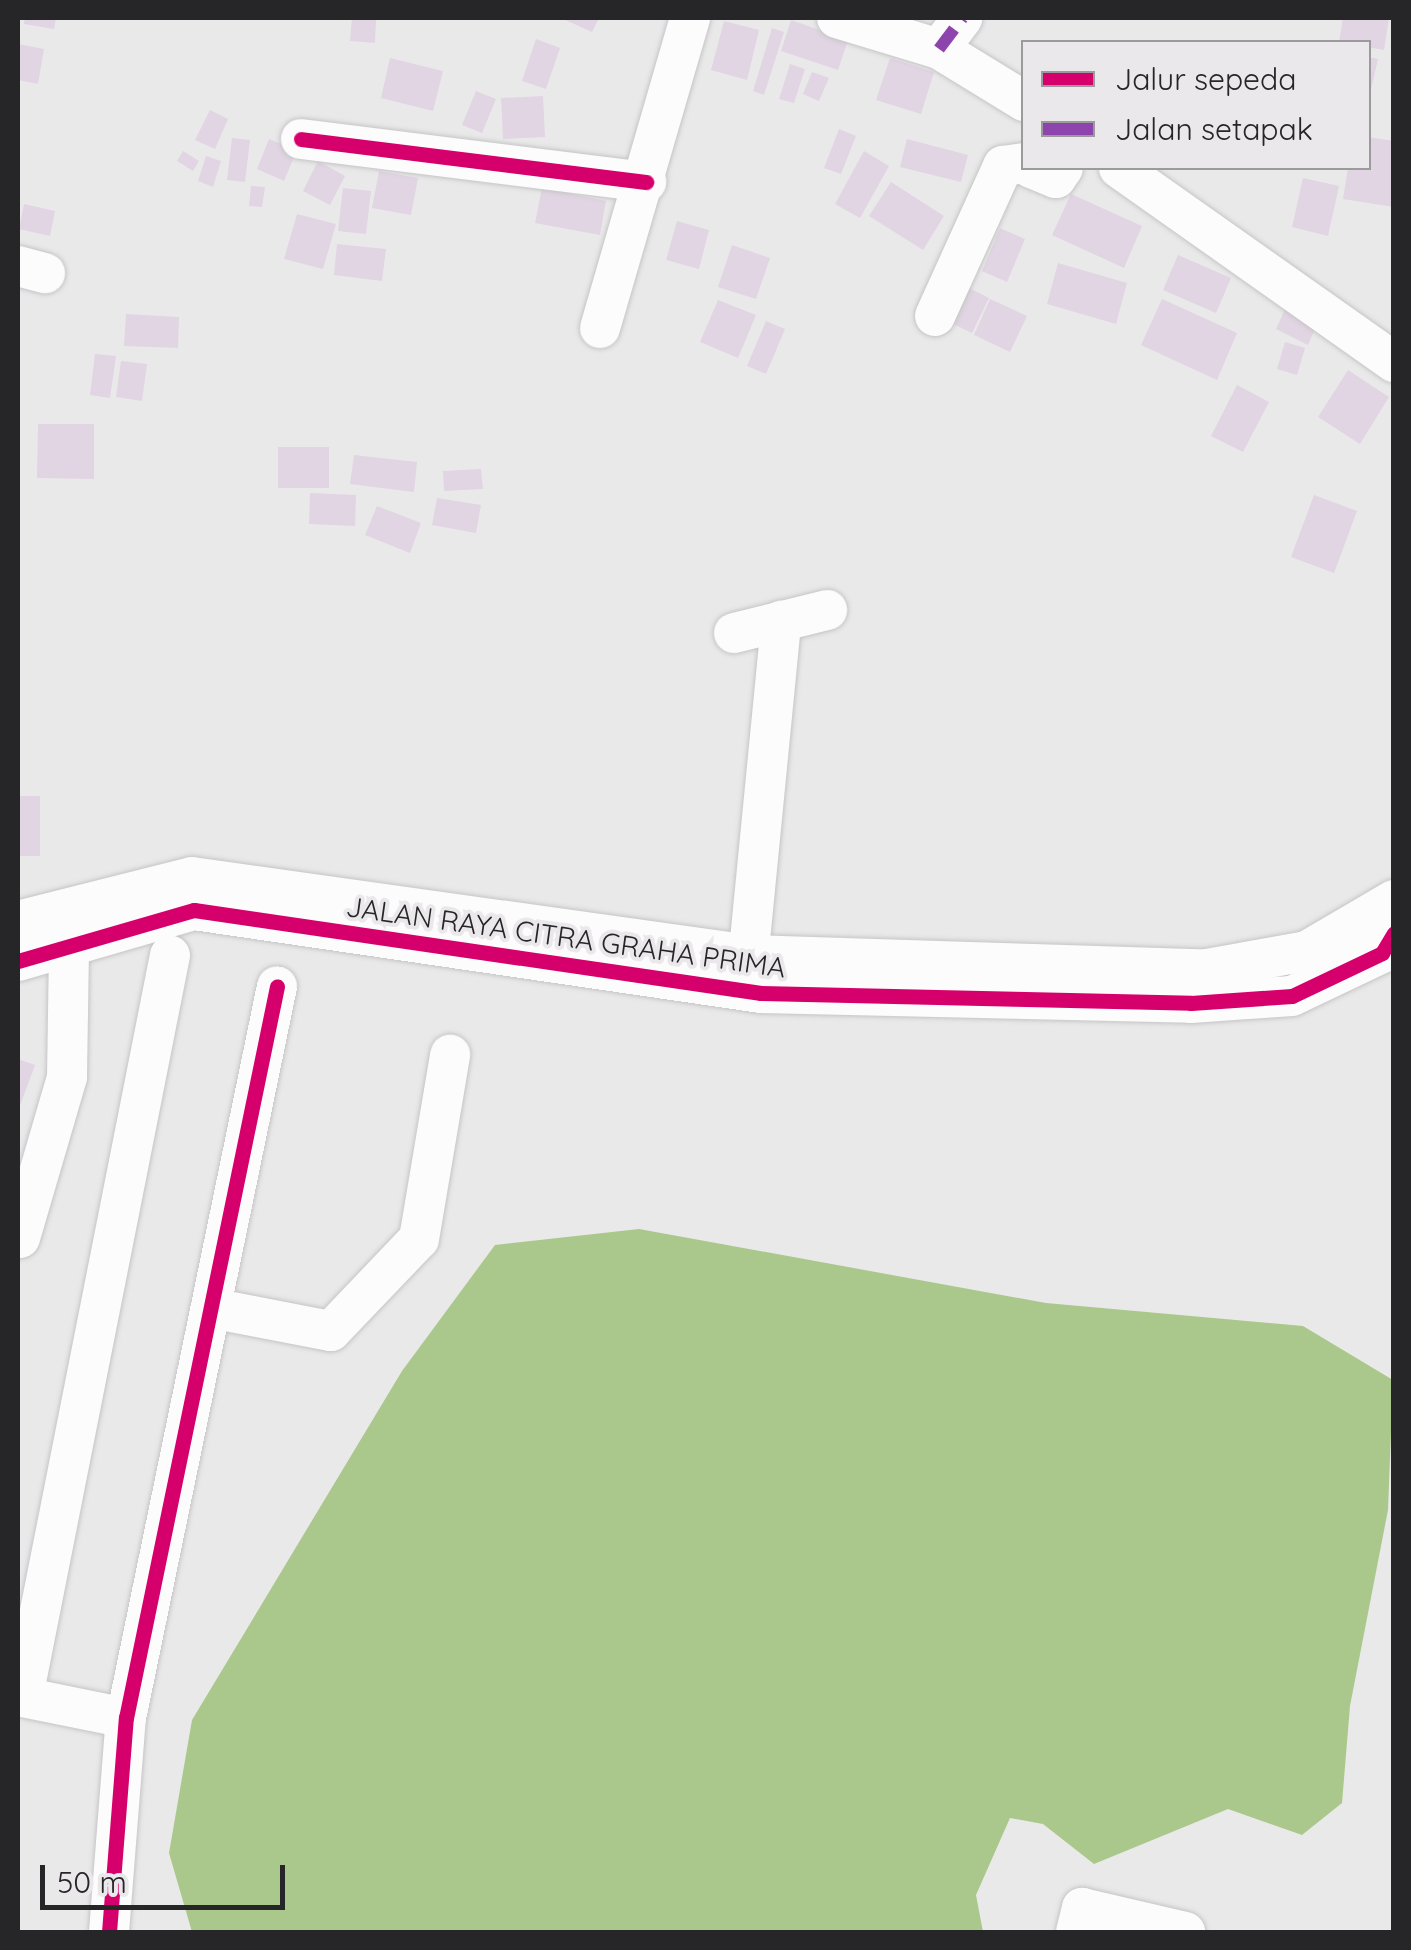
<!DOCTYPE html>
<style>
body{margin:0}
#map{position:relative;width:1411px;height:1950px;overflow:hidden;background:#eae9ea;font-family:Quicksand,sans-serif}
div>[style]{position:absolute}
.water>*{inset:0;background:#aac88b}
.building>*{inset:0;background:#e1d4e3}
.roads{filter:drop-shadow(0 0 2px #c6c5c6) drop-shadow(0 0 2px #c6c5c6)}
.minor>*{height:40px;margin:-20px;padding:0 20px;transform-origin:20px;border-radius:20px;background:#fcfcfc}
.quiet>*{height:12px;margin-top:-6px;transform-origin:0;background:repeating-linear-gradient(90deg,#8e44ad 0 25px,transparent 0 37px)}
.cycleway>*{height:15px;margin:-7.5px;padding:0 7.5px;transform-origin:7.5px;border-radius:7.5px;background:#d6006c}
span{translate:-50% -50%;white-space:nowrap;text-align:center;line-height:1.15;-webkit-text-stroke:8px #ebe8eb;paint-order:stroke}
.street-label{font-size:28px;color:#262527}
.frame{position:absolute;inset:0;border:20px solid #262527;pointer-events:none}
.legend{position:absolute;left:1021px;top:40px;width:350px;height:130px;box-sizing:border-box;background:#ebe8eb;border:2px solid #9c9a9d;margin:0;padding:12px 18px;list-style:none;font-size:30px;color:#262527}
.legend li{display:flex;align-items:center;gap:20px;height:50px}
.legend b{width:50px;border:2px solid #9c9a9d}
.scale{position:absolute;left:40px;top:1865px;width:245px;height:45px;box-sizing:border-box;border:5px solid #262527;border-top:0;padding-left:12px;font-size:30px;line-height:35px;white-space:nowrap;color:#262527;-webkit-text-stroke:8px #ebe8eb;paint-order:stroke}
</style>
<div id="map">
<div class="water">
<i style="clip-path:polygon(639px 1229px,1046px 1303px,1303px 1326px,1393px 1380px,1388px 1510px,1350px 1706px,1342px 1803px,1302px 1835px,1228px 1809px,1094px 1864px,1043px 1824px,1010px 1818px,976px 1895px,983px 1932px,192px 1932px,169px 1853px,192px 1720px,402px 1371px,495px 1245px)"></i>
</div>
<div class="building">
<i style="clip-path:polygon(25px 18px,56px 18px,54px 29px,24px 24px)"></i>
<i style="clip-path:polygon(352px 18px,376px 18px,375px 43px,350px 41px)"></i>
<i style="clip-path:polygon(561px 18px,599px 18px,592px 32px)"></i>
<i style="clip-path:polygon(1343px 18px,1389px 18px,1384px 50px,1339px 42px)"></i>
<i style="clip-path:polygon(791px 20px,848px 40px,838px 70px,781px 51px)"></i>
<i style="clip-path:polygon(724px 21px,759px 30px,747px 80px,711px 70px)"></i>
<i style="clip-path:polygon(772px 28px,784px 32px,764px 95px,753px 91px)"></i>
<i style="clip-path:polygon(536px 39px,560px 48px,546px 89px,522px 81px)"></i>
<i style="clip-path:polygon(18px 44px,44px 49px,38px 84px,18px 80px)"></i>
<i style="clip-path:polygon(1368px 57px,1378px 59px,1370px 94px,1368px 94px)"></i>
<i style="clip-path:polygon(390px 58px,443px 71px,433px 111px,381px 98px)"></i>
<i style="clip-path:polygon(890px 58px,934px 72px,921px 114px,876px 100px)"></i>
<i style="clip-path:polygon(790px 64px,805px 69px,794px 103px,779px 99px)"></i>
<i style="clip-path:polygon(812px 72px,829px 78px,819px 101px,803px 94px)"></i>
<i style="clip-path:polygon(476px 91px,496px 99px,482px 133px,462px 125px)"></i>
<i style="clip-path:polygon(543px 96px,545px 137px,503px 139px,501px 98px)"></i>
<i style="clip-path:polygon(210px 110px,228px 119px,215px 149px,195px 140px)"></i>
<i style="clip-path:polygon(839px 129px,856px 136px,841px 174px,824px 168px)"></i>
<i style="clip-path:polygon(1368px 137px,1394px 141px,1394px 207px,1343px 199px,1348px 168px,1368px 168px)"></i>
<i style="clip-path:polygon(232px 138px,250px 140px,245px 182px,227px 180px)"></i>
<i style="clip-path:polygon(269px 139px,297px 150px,284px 181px,257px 169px)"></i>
<i style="clip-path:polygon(907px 139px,968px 155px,961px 182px,900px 167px)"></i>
<i style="clip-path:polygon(183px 151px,199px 161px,193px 171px,177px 161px)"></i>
<i style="clip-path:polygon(864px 151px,889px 166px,860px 218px,835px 204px)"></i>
<i style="clip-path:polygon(206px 156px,221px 161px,213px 187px,198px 181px)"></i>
<i style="clip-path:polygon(318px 161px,345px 176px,330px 205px,303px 191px)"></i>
<i style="clip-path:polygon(379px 171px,418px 178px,411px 215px,372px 208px)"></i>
<i style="clip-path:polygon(1303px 178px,1339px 186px,1328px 236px,1292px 227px)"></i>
<i style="clip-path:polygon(891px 182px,944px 216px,923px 250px,869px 216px)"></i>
<i style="clip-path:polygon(251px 186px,265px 187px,262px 207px,249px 206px)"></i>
<i style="clip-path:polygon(343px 188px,371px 191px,366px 234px,338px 231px)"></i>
<i style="clip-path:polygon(542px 188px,606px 201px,600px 235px,535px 223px)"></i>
<i style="clip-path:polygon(1071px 194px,1142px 226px,1124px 268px,1052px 235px)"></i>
<i style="clip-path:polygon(24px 204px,55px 211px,50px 236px,19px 229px)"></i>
<i style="clip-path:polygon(297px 214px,336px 224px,323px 269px,284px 259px)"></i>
<i style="clip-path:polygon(677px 221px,709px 230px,699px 269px,666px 260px)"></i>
<i style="clip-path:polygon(1000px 228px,1025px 239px,1007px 282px,982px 271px)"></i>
<i style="clip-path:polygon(337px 244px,386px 249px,382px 281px,334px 275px)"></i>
<i style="clip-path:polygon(732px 245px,770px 258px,756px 299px,718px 287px)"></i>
<i style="clip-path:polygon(1178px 255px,1231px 278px,1216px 313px,1163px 290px)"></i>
<i style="clip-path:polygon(1058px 263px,1127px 283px,1116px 324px,1047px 304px)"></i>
<i style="clip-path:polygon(969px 288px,989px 298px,972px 333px,953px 324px)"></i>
<i style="clip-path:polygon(990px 299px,1027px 316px,1010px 352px,974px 335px)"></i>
<i style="clip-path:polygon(1162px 299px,1237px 333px,1217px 380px,1141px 345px)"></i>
<i style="clip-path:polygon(718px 300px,756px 315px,738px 358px,700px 342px)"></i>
<i style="clip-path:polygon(1286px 307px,1318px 322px,1308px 345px,1276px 329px)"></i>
<i style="clip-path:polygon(126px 314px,179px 317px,178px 348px,124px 346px)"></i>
<i style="clip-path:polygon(766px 321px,785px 329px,766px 374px,747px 366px)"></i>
<i style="clip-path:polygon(1285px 342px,1305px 348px,1297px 375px,1277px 369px)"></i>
<i style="clip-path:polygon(95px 354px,116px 356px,110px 398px,90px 395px)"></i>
<i style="clip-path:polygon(121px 361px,147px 364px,142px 401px,116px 397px)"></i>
<i style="clip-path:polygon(1348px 370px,1389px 397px,1360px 444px,1318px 417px)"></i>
<i style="clip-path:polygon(1237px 385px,1269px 402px,1243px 452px,1211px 436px)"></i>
<i style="clip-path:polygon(38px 424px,94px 424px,94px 479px,37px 478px)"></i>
<i style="clip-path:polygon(278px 447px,329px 447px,329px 488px,278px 488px)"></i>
<i style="clip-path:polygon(354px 455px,417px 462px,414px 492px,350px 484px)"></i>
<i style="clip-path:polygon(481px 469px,483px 489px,444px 491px,443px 471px)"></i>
<i style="clip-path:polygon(310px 493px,356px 495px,355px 526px,309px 524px)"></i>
<i style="clip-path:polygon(1314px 495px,1357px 511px,1334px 573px,1291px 557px)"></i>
<i style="clip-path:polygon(437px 498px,481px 505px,476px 533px,432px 525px)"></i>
<i style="clip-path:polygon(377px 506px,421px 523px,410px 553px,365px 535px)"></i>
<i style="clip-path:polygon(18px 796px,40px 796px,40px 856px,18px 856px)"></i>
<i style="clip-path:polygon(18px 1059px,35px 1065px,18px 1111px)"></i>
</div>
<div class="roads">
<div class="minor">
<i style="left:837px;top:18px;width:107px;rotate:16.9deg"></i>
<i style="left:939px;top:49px;width:100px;rotate:31.5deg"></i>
<i style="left:939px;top:49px;width:39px;rotate:-53deg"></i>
<i style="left:301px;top:139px;width:348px;rotate:7.1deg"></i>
<i style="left:1031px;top:168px;width:27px;rotate:22deg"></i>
<i style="left:1056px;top:178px;width:12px;rotate:-55deg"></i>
<i style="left:1119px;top:168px;width:337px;rotate:35.2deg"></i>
<i style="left:18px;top:266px;width:28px;rotate:15deg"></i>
<i style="left:935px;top:316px;width:165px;rotate:-65.6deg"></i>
<i style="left:1003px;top:166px;width:21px;rotate:-8deg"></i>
<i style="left:600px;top:328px;width:323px;rotate:-73.8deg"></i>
<i style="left:734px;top:633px;width:96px;rotate:-13.9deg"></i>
<i style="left:18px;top:921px;width:179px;rotate:-14.2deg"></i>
<i style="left:192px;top:877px;width:562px;rotate:7.97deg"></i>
<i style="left:749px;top:955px;width:458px;rotate:1.8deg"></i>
<i style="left:1207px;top:969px;width:102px;rotate:-10.2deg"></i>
<i style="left:1307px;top:951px;width:101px;rotate:-30.4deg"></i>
<i style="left:18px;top:961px;width:183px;rotate:-16.2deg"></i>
<i style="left:194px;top:910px;width:573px;rotate:8.33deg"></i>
<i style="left:761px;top:993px;width:430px;rotate:1.3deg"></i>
<i style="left:1191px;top:1003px;width:101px;rotate:-4deg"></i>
<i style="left:1292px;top:996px;width:100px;rotate:-25.5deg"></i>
<i style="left:1382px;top:953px;width:23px;rotate:-59deg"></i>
<i style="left:746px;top:981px;width:362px;rotate:-84.4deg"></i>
<i style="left:20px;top:1238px;width:168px;rotate:-73.7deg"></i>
<i style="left:67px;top:1077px;width:132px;rotate:-89.1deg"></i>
<i style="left:211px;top:1308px;width:122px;rotate:10.9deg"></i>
<i style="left:331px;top:1331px;width:127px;rotate:-46.3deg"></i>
<i style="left:419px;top:1239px;width:187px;rotate:-80.4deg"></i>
<i style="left:126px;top:1718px;width:105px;rotate:-168.5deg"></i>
<i style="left:23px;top:1697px;width:756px;rotate:-78.79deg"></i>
<i style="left:109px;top:1932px;width:215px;rotate:-85.5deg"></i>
<i style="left:126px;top:1718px;width:747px;rotate:-78.34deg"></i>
<i style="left:1076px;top:1932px;width:25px;rotate:-76deg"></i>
<i style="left:1082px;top:1908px;width:106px;rotate:13.1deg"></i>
</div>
</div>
<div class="quiet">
<i style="left:939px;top:49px;width:39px;rotate:-53deg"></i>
</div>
<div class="cycleway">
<i style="left:301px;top:139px;width:348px;rotate:7.1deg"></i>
<i style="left:18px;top:961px;width:183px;rotate:-16.2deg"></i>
<i style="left:194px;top:910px;width:573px;rotate:8.33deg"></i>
<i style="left:761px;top:993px;width:430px;rotate:1.3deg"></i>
<i style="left:1191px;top:1003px;width:101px;rotate:-4deg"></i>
<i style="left:1292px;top:996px;width:100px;rotate:-25.5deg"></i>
<i style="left:1382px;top:953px;width:23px;rotate:-59deg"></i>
<i style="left:109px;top:1932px;width:215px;rotate:-85.5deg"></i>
<i style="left:126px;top:1718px;width:747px;rotate:-78.34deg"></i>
</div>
<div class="street-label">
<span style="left:566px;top:937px;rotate:8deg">JALAN RAYA CITRA GRAHA PRIMA</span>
</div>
<div class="frame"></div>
<ul class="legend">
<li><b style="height:12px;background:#d6006c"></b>Jalur sepeda</li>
<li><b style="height:12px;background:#8e44ad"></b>Jalan setapak</li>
</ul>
<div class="scale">50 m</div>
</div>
